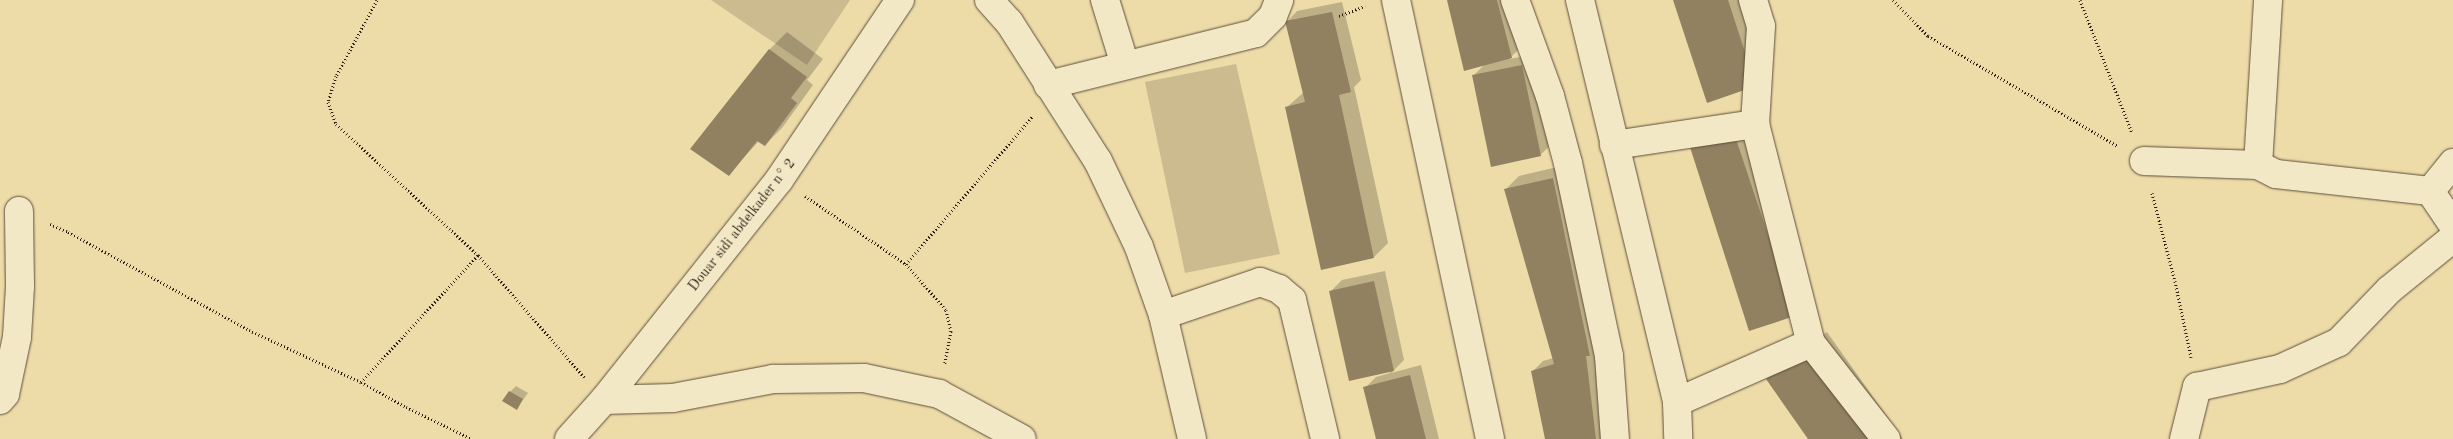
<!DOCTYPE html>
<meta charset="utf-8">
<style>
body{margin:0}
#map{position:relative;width:2453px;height:439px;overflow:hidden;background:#eddba8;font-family:"Old Standard TT",serif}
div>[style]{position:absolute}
.green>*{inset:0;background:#ccbb8f}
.shadow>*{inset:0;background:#0003}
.building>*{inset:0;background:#918161}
.path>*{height:3px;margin-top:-1.5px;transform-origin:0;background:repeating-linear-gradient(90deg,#2d1f15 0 1px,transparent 0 3.5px)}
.roads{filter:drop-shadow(0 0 1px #5d4e3a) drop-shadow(0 0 1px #5d4e3a)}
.minor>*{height:28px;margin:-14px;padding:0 14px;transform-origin:14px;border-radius:14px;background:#f3e8c6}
span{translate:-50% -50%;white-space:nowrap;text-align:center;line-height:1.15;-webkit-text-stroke:4.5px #f3e8c6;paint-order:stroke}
.street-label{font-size:14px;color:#2d1f15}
</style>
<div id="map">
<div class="green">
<i style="clip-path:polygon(711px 0,850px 0,807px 65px)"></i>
<i style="clip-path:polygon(1236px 64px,1280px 254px,1185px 273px,1145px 82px)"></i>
</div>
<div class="shadow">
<i style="clip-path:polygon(1448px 0,1510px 0,1522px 46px,1509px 59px,1532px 55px,1551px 145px,1540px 155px,1474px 75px,1485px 64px)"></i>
<i style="clip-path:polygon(1675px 0,1746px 0,1756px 85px)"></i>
<i style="clip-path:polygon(1342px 2px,1361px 80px,1354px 87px,1388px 243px,1374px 257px,1287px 107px,1304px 92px,1287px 22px,1297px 11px)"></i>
<i style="clip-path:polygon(787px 32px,823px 59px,807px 80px,813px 85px,782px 128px,765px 145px,759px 141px,728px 175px,692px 149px,770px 49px)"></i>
<i style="clip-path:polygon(1747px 120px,1794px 315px,1704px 131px)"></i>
<i style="clip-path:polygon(1566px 165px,1608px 439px,1546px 439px,1532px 372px,1543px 361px,1553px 358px,1505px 190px,1519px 176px)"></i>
<i style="clip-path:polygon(1385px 271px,1404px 360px,1391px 373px,1421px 365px,1439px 439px,1378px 439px,1365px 388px,1376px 377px,1390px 373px,1389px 371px,1331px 291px,1342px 280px)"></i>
<i style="clip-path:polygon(1827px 332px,1903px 439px,1810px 439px,1783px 363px)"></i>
<i style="clip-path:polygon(516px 386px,528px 393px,517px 408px,510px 392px)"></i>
</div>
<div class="building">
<i style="clip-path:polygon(1447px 0,1497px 0,1512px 58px,1464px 71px)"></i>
<i style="clip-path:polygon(1673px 0,1728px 0,1756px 86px,1707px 103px)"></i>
<i style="clip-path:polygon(1332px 12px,1351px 92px,1339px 95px,1374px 258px,1321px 270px,1285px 107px,1305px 102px,1285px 21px)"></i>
<i style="clip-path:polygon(769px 49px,807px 77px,791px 98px,797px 103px,765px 146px,757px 141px,729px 176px,690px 149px)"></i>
<i style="clip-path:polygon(1522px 65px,1541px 156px,1491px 167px,1472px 75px)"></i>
<i style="clip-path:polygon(1734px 133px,1795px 316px,1749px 331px,1689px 144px)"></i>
<i style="clip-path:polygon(1553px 178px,1590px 356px,1586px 356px,1596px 439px,1545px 439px,1531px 371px,1554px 364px,1504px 189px)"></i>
<i style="clip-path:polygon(1374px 281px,1394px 371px,1349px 381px,1329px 291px)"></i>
<i style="clip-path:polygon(1810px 347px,1876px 439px,1808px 439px,1766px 379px)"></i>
<i style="clip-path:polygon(1410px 375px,1426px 439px,1376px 439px,1363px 387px)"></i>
<i style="clip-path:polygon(509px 391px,523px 399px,517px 410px,502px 401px)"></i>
</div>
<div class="path">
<i style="left:377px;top:0;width:86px;rotate:118.3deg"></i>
<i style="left:336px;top:76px;width:27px;rotate:107deg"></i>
<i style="left:328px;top:102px;width:23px;rotate:70deg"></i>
<i style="left:336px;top:124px;width:193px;rotate:42.7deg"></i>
<i style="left:478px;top:255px;width:162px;rotate:49deg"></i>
<i style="left:1893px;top:0;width:50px;rotate:45.8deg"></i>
<i style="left:1928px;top:36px;width:220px;rotate:30.1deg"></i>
<i style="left:2080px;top:0;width:143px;rotate:68.6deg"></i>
<i style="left:1339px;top:16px;width:28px;rotate:-21deg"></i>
<i style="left:2152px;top:193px;width:91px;rotate:75.4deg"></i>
<i style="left:2175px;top:281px;width:78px;rotate:78.1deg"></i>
<i style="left:805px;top:196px;width:122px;rotate:34deg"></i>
<i style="left:906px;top:264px;width:61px;rotate:49deg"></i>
<i style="left:946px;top:310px;width:22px;rotate:77deg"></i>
<i style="left:951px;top:331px;width:33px;rotate:101deg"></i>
<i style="left:50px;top:224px;width:20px;rotate:24deg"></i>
<i style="left:68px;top:232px;width:206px;rotate:28.4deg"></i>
<i style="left:249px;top:330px;width:123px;rotate:24.9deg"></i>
<i style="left:361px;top:382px;width:51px;rotate:29.1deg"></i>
<i style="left:406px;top:407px;width:73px;rotate:25.9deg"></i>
<i style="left:906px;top:264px;width:195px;rotate:-49.4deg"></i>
<i style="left:361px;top:382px;width:173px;rotate:-47.3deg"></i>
</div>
<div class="roads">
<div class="minor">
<i style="left:989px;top:0;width:30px;rotate:48deg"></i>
<i style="left:1009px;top:22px;width:165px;rotate:57.4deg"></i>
<i style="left:1098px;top:161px;width:95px;rotate:64.5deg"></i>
<i style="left:1139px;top:247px;width:72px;rotate:70.6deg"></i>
<i style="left:1163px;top:315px;width:127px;rotate:76.8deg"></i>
<i style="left:1105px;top:0;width:68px;rotate:72.9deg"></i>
<i style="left:1396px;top:0;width:449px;rotate:77.9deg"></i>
<i style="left:1515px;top:0;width:102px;rotate:70deg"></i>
<i style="left:1550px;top:96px;width:69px;rotate:75deg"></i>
<i style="left:1568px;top:163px;width:197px;rotate:78deg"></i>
<i style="left:1609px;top:356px;width:83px;rotate:85.9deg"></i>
<i style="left:1580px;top:0;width:414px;rotate:76.4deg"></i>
<i style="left:1677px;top:402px;width:37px;rotate:88deg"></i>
<i style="left:1753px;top:0;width:27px;rotate:73deg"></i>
<i style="left:1761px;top:26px;width:98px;rotate:93.5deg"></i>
<i style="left:1755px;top:124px;width:226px;rotate:75.7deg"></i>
<i style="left:1811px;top:343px;width:122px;rotate:52deg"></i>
<i style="left:1048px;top:85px;width:214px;rotate:-14deg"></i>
<i style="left:1256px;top:33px;width:24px;rotate:-45deg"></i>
<i style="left:1273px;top:16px;width:17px;rotate:-69deg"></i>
<i style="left:1614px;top:145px;width:143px;rotate:-8.5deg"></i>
<i style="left:2144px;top:161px;width:114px;rotate:2deg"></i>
<i style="left:2258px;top:165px;width:20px;rotate:27deg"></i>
<i style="left:2276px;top:174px;width:155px;rotate:6.3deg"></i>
<i style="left:2453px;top:163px;width:36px;rotate:129deg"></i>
<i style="left:2430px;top:191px;width:41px;rotate:55.9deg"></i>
<i style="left:2258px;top:165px;width:165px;rotate:-86.5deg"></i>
<i style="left:1163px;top:315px;width:102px;rotate:-18.8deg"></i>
<i style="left:1260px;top:282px;width:20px;rotate:20deg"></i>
<i style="left:1279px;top:289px;width:17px;rotate:40deg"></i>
<i style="left:1292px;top:300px;width:143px;rotate:76.6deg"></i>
<i style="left:0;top:400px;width:8px;rotate:-50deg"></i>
<i style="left:5px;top:394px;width:58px;rotate:-78.1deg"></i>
<i style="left:17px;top:337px;width:51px;rotate:-86.6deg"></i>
<i style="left:20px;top:286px;width:75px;rotate:-90.8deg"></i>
<i style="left:604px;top:400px;width:69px;rotate:-1.7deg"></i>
<i style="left:673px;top:398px;width:102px;rotate:-10.8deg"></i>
<i style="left:773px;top:379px;width:91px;rotate:-0.6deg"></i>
<i style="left:864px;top:378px;width:77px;rotate:12deg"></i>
<i style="left:939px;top:394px;width:94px;rotate:28.5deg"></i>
<i style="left:1677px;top:402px;width:146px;rotate:-23.8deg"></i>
<i style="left:569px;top:439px;width:52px;rotate:-48.1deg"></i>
<i style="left:604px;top:400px;width:281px;rotate:-51.5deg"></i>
<i style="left:779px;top:180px;width:217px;rotate:-56.1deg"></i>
<i style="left:2184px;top:439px;width:54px;rotate:-76deg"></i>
<i style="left:2197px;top:387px;width:85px;rotate:-12.2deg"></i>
<i style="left:2280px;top:369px;width:65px;rotate:-24.6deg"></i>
<i style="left:2339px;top:342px;width:72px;rotate:-46.1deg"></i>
<i style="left:2389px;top:290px;width:82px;rotate:-39.1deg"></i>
</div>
</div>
<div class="street-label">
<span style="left:742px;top:225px;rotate:-52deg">Douar sidi abdelkader n° 2</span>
</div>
</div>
